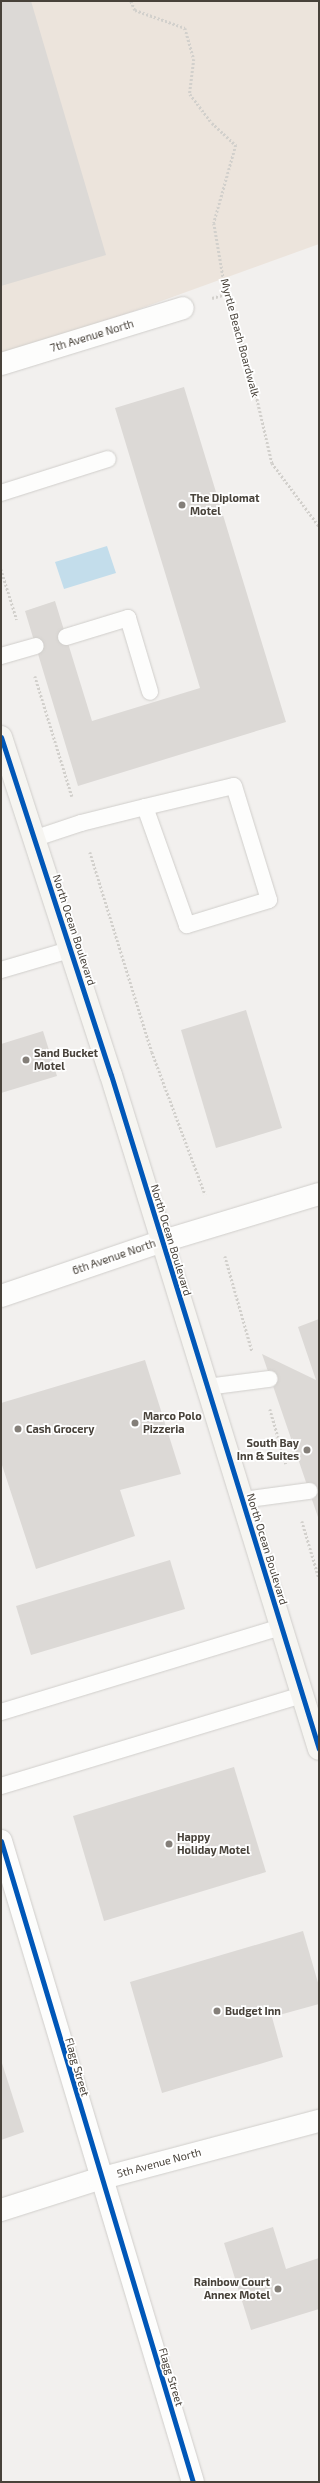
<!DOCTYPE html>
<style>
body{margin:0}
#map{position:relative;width:320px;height:2483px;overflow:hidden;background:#f2f0ee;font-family:"Exo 2",sans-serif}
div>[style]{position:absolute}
.commercial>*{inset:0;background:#ece4dc}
.water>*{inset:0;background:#c3ddeb}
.building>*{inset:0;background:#dcd9d6}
.path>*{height:2.5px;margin-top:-1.25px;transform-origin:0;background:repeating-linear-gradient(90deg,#d2d0cc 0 2px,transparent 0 4px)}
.roads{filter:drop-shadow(0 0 1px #d0cecb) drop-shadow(0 0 1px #d0cecb)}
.service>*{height:16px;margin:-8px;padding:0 8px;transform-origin:8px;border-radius:8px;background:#fdfdfc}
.minor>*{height:22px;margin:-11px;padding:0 11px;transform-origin:11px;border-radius:11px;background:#fdfdfc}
.secondary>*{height:22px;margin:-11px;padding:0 11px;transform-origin:11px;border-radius:11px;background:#f6f5f1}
.cycleway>*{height:5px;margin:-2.5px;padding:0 2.5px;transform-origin:2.5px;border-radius:2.5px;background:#0057b8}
.dots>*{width:11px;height:11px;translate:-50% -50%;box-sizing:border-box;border:2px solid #fff;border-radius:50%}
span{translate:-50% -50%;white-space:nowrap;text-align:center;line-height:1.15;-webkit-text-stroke:3.5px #fff;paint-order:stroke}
.street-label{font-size:11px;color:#48423a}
.poi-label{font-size:11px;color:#48423a;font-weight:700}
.left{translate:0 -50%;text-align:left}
.right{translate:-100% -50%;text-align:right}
.frame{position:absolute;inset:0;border:2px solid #48423a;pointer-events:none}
</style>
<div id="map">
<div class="commercial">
<i style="clip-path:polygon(1px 1px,319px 1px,319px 244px,1px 359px)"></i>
</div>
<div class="water">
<i style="clip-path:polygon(107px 546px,116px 573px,64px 589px,55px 562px)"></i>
</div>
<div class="building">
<i style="clip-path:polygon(1px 1px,31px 1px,106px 255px,1px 286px)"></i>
<i style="clip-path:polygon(184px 387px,286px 722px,78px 786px,25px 611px,55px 601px,92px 721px,200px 688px,115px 408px)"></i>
<i style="clip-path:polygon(246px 1010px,282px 1128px,216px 1148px,181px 1030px)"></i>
<i style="clip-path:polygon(43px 1031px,57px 1076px,1px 1093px,1px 1044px)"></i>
<i style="clip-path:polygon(319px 1319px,319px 1520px,262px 1354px,316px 1380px,298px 1327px)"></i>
<i style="clip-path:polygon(145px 1360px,181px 1474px,120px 1490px,135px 1536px,36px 1569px,1px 1462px,1px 1403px)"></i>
<i style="clip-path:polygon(170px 1560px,185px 1609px,31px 1655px,16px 1606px)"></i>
<i style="clip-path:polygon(234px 1767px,266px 1872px,104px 1921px,73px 1816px)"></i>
<i style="clip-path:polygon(303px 1931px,319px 1986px,319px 2004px,272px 2017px,283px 2057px,162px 2093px,130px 1982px)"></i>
<i style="clip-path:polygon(1px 2060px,24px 2132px,1px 2140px)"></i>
<i style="clip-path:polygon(273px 2227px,286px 2269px,319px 2258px,319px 2309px,251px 2330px,224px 2243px)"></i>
</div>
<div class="path">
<i style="left:131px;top:1px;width:10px;rotate:66deg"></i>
<i style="left:135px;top:10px;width:53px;rotate:19.8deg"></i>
<i style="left:185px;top:28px;width:32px;rotate:74deg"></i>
<i style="left:194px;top:59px;width:35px;rotate:97deg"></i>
<i style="left:190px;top:94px;width:36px;rotate:53deg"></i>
<i style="left:212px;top:123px;width:33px;rotate:43deg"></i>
<i style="left:236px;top:145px;width:81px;rotate:105.8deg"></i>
<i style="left:214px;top:223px;width:72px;rotate:80.4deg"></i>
<i style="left:226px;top:294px;width:74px;rotate:71.8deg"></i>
<i style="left:249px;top:364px;width:102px;rotate:76.9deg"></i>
<i style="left:272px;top:463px;width:79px;rotate:53.3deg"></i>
<i style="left:212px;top:298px;width:15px;rotate:-16deg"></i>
<i style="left:1px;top:569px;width:53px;rotate:72.6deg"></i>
<i style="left:35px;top:676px;width:126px;rotate:72.9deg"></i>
<i style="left:90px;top:852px;width:209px;rotate:72.8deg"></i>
<i style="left:152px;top:1052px;width:152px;rotate:69.5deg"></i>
<i style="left:225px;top:1256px;width:99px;rotate:74.1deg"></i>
<i style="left:270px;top:1409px;width:57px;rotate:73.8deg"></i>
<i style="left:302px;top:1521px;width:59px;rotate:73.4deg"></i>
</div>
<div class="roads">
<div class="service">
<i style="left:1px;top:493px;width:112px;rotate:-17.6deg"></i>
<i style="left:66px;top:637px;width:65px;rotate:-17deg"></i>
<i style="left:128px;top:618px;width:77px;rotate:73.4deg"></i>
<i style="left:1px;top:656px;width:36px;rotate:-16deg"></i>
<i style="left:33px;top:839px;width:51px;rotate:-18.4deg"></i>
<i style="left:81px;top:823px;width:66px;rotate:-14deg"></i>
<i style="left:145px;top:807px;width:91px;rotate:-13.3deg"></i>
<i style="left:234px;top:786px;width:119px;rotate:72.9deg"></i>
<i style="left:269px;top:900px;width:86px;rotate:163deg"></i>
<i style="left:187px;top:925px;width:125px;rotate:-109.6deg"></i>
<i style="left:1px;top:970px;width:71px;rotate:-16.4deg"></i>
<i style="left:207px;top:1387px;width:63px;rotate:-7.4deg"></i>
<i style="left:242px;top:1500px;width:68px;rotate:-7.7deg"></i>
<i style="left:1px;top:1712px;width:293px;rotate:-16.9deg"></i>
<i style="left:1px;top:1786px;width:315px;rotate:-16.8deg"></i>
</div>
<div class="minor">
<i style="left:1px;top:364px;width:190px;rotate:-17.1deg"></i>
<i style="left:1px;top:1296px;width:168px;rotate:-18.8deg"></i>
<i style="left:160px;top:1242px;width:166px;rotate:-16.8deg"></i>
<i style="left:1px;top:1841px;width:669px;rotate:73.33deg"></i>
<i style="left:1px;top:2210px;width:103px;rotate:-17.6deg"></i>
<i style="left:99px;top:2179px;width:228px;rotate:-14.8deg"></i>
</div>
<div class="secondary">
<i style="left:1px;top:737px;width:355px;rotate:72deg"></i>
<i style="left:111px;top:1075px;width:705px;rotate:72.85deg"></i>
</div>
</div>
<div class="cycleway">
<i style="left:1px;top:737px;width:355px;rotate:72deg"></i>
<i style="left:111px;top:1075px;width:705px;rotate:72.85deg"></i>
<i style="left:1px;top:1841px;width:669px;rotate:73.33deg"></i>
</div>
<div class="dots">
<i style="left:182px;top:505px;background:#847f79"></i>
<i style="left:26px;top:1060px;background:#847f79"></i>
<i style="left:135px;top:1423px;background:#847f79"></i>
<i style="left:18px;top:1429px;background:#847f79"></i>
<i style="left:307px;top:1450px;background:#847f79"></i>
<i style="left:169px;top:1844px;background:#847f79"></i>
<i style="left:217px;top:2011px;background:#847f79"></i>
<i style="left:278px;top:2289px;background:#847f79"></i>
</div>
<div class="street-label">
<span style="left:92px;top:336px;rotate:-17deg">7th Avenue North</span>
<span style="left:240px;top:338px;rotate:75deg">Myrtle Beach Boardwalk</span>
<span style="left:74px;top:930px;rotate:72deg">North Ocean Boulevard</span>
<span style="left:171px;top:1240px;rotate:73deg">North Ocean Boulevard</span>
<span style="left:114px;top:1257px;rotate:-19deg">6th Avenue North</span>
<span style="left:267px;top:1549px;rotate:73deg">North Ocean Boulevard</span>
<span style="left:77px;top:2067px;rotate:74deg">Flagg Street</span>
<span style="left:159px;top:2163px;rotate:-15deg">5th Avenue North</span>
<span style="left:171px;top:2377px;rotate:73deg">Flagg Street</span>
</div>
<div class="poi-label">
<span class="left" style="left:190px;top:505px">The Diplomat<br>Motel</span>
<span class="left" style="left:34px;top:1060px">Sand Bucket<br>Motel</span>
<span class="left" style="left:143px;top:1423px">Marco Polo<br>Pizzeria</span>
<span class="left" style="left:26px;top:1429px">Cash Grocery</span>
<span class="right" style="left:299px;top:1450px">South Bay<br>Inn &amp; Suites</span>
<span class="left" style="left:177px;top:1844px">Happy<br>Holiday Motel</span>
<span class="left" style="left:225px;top:2011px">Budget Inn</span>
<span class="right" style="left:270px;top:2289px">Rainbow Court<br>Annex Motel</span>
</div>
<div class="frame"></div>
</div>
